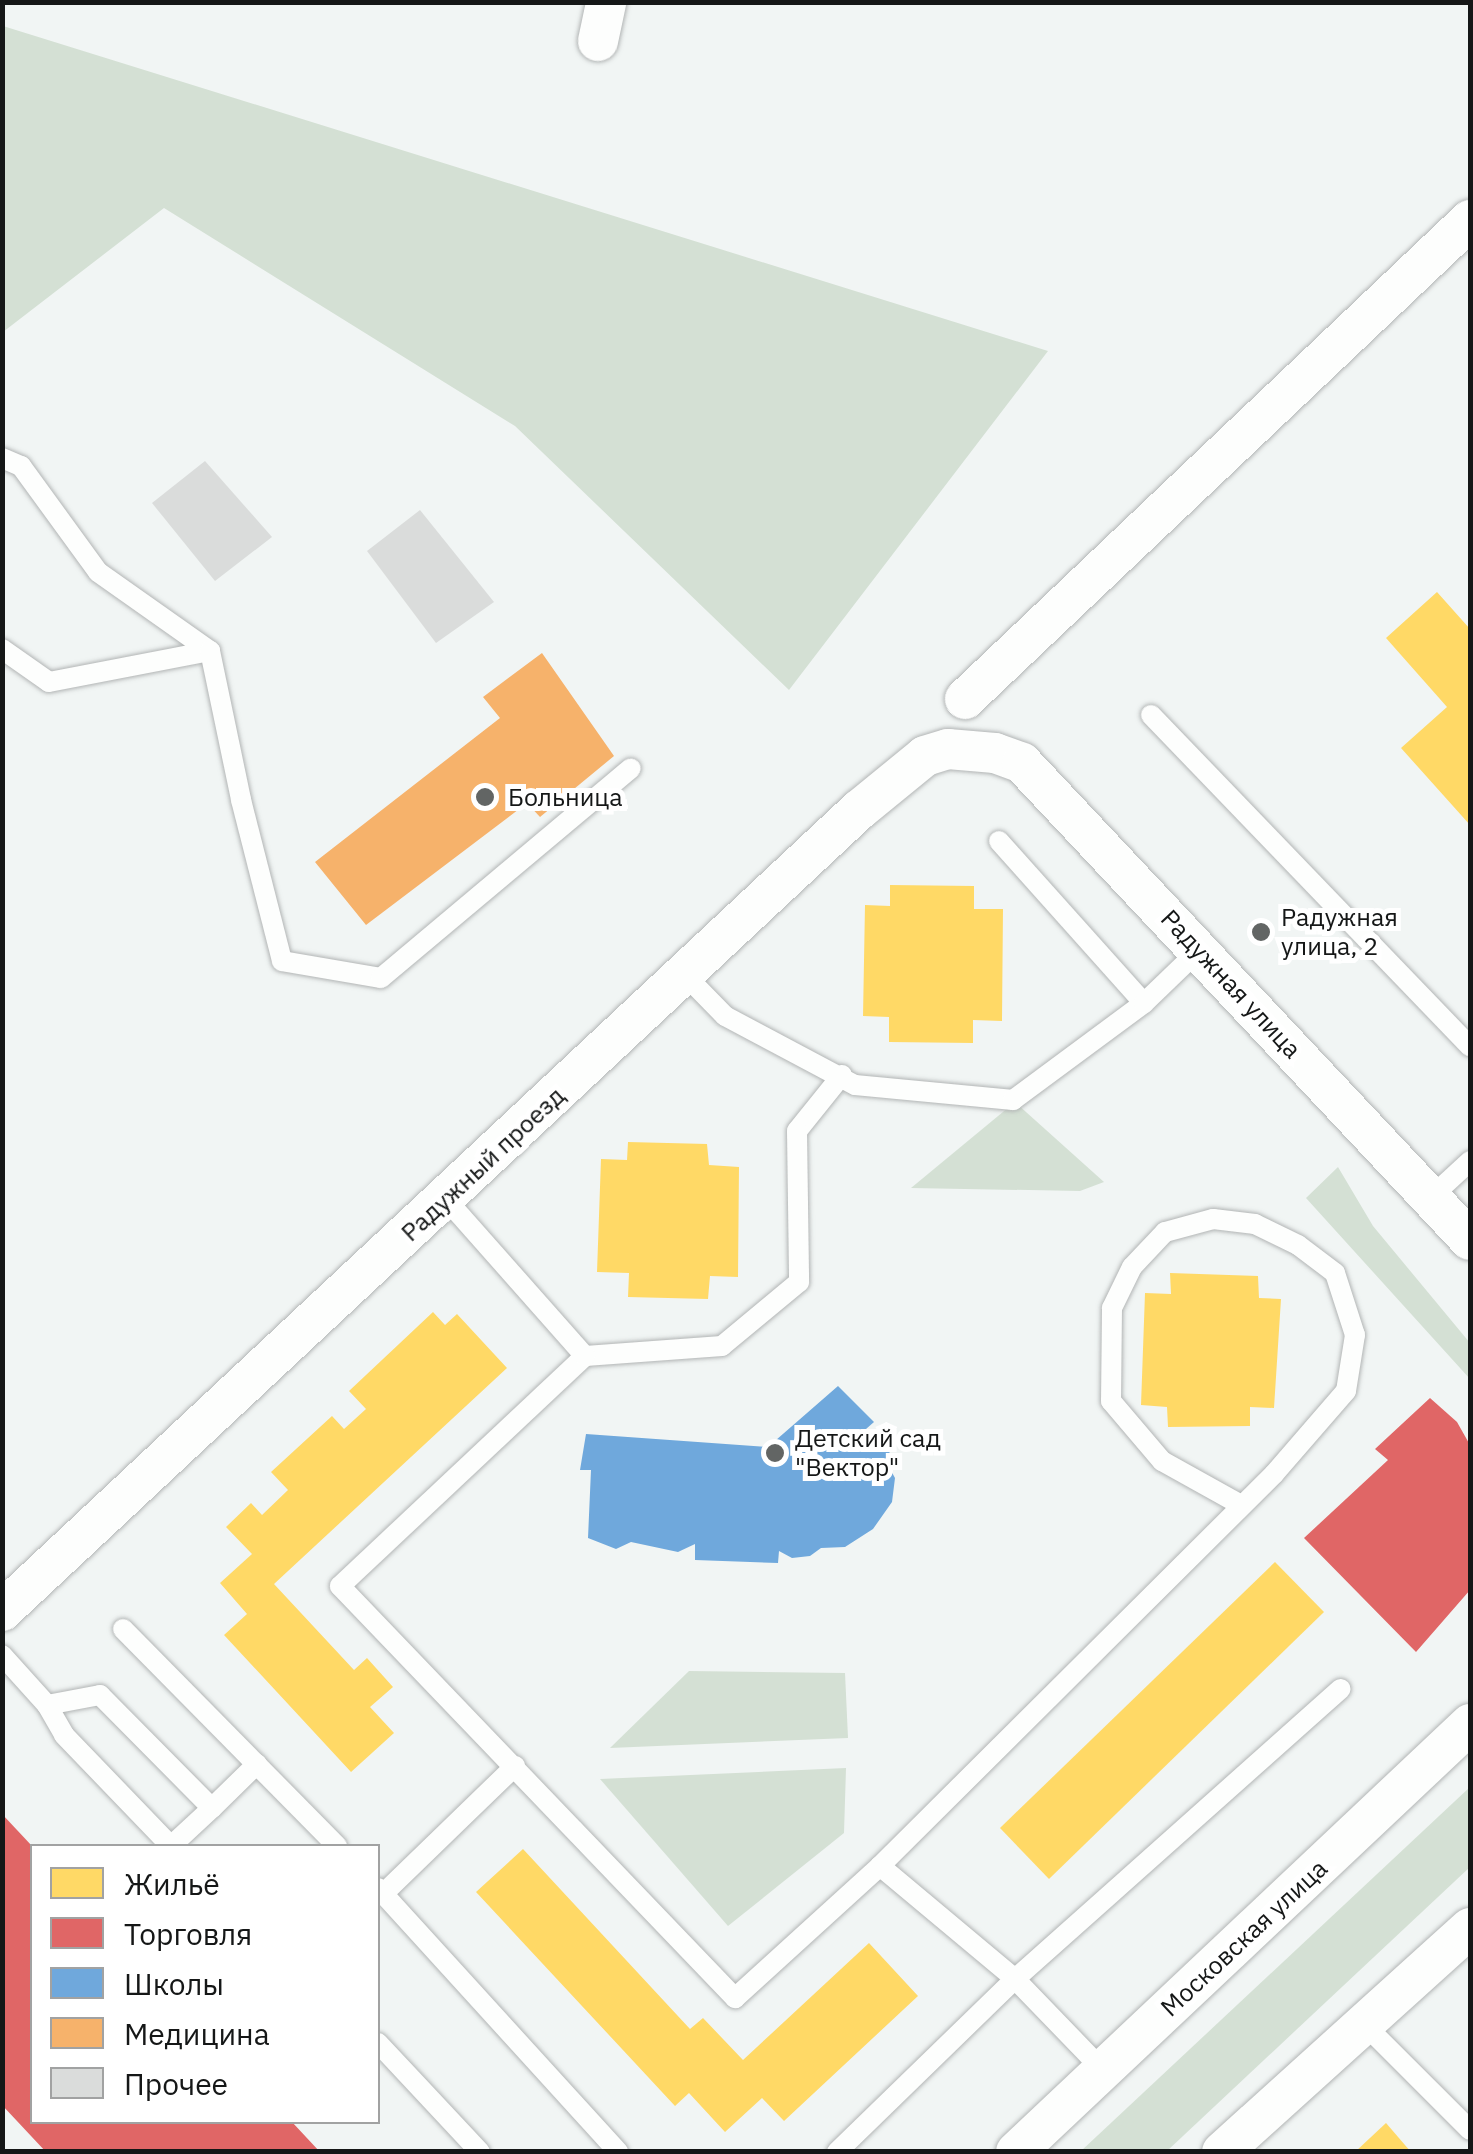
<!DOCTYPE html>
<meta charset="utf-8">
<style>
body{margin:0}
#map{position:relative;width:1473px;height:2154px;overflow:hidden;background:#f1f5f4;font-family:"IBM Plex Sans",sans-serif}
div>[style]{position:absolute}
.green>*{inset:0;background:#d4e0d4}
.homes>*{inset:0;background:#ffd966}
.shops>*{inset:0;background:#e06666}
.schools>*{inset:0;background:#6fa8dc}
.health>*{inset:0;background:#f6b26b}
.building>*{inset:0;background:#dadcdb}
.roads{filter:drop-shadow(0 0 2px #b2b5b5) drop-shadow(0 0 2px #b2b5b5)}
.lane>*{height:20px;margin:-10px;padding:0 10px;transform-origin:10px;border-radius:10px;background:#fdfefd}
.street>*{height:40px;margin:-20px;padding:0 20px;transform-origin:20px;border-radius:20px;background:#fdfefd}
.dots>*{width:28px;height:28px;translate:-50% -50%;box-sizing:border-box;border:5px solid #fff;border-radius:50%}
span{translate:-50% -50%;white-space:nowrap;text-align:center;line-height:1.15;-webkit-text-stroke:10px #fff;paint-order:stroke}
.poi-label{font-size:25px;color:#151717}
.left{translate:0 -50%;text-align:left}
.street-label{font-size:25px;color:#151717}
.frame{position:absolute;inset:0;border:5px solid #151717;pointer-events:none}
.legend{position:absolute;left:30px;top:1844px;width:350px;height:280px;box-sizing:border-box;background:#fff;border:2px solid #a1a2a2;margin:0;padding:12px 18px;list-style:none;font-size:30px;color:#151717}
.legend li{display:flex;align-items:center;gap:20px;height:50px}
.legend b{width:50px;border:2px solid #a1a2a2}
</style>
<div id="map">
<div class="green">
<i style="clip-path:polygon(3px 26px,1048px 351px,789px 690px,515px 426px,164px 208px,3px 332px)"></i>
<i style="clip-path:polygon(1015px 1102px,1104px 1182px,1080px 1191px,911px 1188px)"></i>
<i style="clip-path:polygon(1338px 1167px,1373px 1226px,1470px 1343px,1470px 1379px,1306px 1198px)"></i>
<i style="clip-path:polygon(689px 1671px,845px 1673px,848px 1738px,610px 1748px)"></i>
<i style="clip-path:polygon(846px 1768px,844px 1833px,728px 1926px,600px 1779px)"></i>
<i style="clip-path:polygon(1470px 1787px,1470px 1867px,1167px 2151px,1081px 2151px)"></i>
</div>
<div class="homes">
<i style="clip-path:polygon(1437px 592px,1470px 629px,1470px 825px,1401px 748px,1447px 707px,1386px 638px)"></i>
<i style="clip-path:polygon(890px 885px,974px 886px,974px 909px,1003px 909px,1002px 1021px,973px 1020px,973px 1043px,889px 1042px,889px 1017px,863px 1016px,865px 905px,890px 906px)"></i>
<i style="clip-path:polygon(628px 1142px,707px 1144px,709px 1165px,739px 1167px,738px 1277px,710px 1276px,708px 1299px,628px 1297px,629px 1273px,597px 1272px,601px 1159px,627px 1160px)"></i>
<i style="clip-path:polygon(1170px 1273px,1258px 1276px,1259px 1298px,1281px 1299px,1274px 1408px,1250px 1407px,1250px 1426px,1168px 1427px,1167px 1407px,1141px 1405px,1145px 1293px,1171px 1294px)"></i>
<i style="clip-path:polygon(433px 1312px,445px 1325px,457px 1314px,507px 1368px,274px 1584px,354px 1670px,367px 1658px,393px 1687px,370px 1707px,394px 1733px,351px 1772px,224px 1635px,247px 1614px,220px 1583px,252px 1554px,226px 1527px,251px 1503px,262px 1515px,288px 1490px,271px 1472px,332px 1416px,344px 1429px,366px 1409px,349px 1391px)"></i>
<i style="clip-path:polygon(1275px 1562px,1324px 1612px,1049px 1879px,1000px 1828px)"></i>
<i style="clip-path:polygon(523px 1849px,690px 2029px,703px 2018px,743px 2060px,869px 1943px,918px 1996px,784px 2121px,762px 2098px,725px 2132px,689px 2093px,675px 2106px,476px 1892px)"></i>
<i style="clip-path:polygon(1386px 2123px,1411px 2152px,1355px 2152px)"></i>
</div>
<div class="shops">
<i style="clip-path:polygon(1430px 1398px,1457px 1422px,1470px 1445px,1470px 1590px,1416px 1652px,1304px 1538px,1388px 1460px,1375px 1449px)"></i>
<i style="clip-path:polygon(2px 1814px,32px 1846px,32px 2122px,292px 2122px,320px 2152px,46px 2152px,2px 2105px)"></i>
</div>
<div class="schools">
<i style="clip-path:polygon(838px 1386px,874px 1422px,866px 1429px,890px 1453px,889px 1467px,895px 1478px,892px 1502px,873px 1529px,845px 1547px,821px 1548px,810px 1556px,792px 1558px,779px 1551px,778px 1563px,695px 1560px,695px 1544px,678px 1552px,631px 1542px,616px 1549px,588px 1538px,591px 1470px,580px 1470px,586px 1434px,768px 1447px)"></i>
</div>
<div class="health">
<i style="clip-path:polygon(542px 653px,614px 756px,540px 817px,527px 803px,366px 925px,315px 862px,500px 718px,483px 697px)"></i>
</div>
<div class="building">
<i style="clip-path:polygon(205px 461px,272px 537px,215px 581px,152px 503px)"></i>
<i style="clip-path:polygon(420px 510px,494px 602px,436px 643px,367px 551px)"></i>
</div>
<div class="roads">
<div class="lane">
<i style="left:2px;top:458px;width:21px;rotate:23deg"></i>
<i style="left:21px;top:466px;width:131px;rotate:54deg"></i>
<i style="left:98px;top:572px;width:137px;rotate:35.2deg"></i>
<i style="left:2px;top:649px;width:57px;rotate:35.1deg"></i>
<i style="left:49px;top:682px;width:164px;rotate:-10.9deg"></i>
<i style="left:210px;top:651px;width:152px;rotate:78.2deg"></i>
<i style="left:241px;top:800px;width:166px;rotate:75.7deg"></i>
<i style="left:282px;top:961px;width:100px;rotate:9.7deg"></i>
<i style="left:381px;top:978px;width:326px;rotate:-40deg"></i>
<i style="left:1151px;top:715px;width:460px;rotate:46.1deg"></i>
<i style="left:999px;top:841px;width:217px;rotate:48.2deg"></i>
<i style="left:685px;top:975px;width:57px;rotate:45.7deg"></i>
<i style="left:725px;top:1016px;width:147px;rotate:28deg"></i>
<i style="left:855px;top:1085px;width:159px;rotate:5.4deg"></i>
<i style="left:1013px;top:1100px;width:163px;rotate:-36.5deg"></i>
<i style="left:1144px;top:1003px;width:76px;rotate:-43.9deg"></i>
<i style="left:842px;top:1075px;width:72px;rotate:128.8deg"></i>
<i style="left:797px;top:1131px;width:151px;rotate:89.2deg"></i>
<i style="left:799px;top:1282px;width:100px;rotate:140.3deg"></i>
<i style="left:722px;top:1346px;width:137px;rotate:175.8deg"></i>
<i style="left:585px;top:1356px;width:336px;rotate:136.8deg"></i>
<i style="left:340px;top:1586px;width:571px;rotate:46.21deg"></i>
<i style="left:735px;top:1998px;width:196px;rotate:-42.3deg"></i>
<i style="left:880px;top:1866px;width:176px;rotate:39.9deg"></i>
<i style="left:1015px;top:1979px;width:127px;rotate:46deg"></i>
<i style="left:1431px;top:1197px;width:53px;rotate:-42.7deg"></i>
<i style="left:446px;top:1199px;width:210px;rotate:48.5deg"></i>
<i style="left:123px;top:1629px;width:305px;rotate:45.4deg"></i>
<i style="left:2px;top:1655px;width:67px;rotate:48deg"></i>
<i style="left:47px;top:1705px;width:34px;rotate:60deg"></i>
<i style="left:64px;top:1735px;width:154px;rotate:46.1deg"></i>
<i style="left:47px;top:1705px;width:54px;rotate:-10.7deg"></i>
<i style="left:100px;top:1695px;width:159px;rotate:45.3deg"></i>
<i style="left:212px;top:1808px;width:56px;rotate:137.2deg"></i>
<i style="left:212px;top:1808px;width:63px;rotate:-44.4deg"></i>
<i style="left:880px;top:1866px;width:556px;rotate:-44.85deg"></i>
<i style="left:1274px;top:1474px;width:110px;rotate:-49.1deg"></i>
<i style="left:1346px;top:1391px;width:57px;rotate:-80.9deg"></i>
<i style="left:1355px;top:1335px;width:65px;rotate:-107.9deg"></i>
<i style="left:1335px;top:1273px;width:46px;rotate:-142.9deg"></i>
<i style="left:1298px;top:1245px;width:48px;rotate:-154deg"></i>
<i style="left:1255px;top:1224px;width:42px;rotate:-173.2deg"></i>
<i style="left:1213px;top:1219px;width:50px;rotate:164.8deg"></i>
<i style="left:1165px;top:1232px;width:48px;rotate:133.3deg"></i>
<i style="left:1132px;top:1267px;width:46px;rotate:116deg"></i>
<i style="left:1112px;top:1308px;width:93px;rotate:90.6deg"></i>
<i style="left:1111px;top:1401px;width:79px;rotate:49.6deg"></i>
<i style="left:1162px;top:1461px;width:90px;rotate:29.1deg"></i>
<i style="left:378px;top:1888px;width:357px;rotate:47.7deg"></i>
<i style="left:383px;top:1894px;width:184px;rotate:-44.1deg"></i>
<i style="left:1365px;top:2025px;width:148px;rotate:45deg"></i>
<i style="left:378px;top:2043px;width:149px;rotate:46.9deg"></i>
<i style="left:837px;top:2152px;width:248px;rotate:-44.2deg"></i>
<i style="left:1015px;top:1979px;width:436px;rotate:-41.7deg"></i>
</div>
<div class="street">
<i style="left:598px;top:41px;width:40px;rotate:-78deg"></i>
<i style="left:965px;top:699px;width:696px;rotate:-43.49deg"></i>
<i style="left:2px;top:1611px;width:1173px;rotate:-43.07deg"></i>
<i style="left:859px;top:810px;width:85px;rotate:-39.3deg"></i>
<i style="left:925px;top:756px;width:24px;rotate:-17deg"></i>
<i style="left:948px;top:749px;width:47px;rotate:4.9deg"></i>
<i style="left:995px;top:753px;width:29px;rotate:20deg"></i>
<i style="left:1022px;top:763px;width:654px;rotate:46.8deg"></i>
<i style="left:1016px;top:2152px;width:624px;rotate:-43.31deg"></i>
<i style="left:1222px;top:2152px;width:334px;rotate:-42.1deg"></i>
</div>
</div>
<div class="dots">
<i style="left:485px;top:797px;background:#626564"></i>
<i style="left:1261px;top:932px;background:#626564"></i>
<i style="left:775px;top:1453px;background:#626564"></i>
</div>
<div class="poi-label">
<span class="left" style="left:508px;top:797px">Больница</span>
<span class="left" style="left:1281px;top:932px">Радужная<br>улица, 2</span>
<span class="left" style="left:795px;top:1453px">Детский сад<br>"Вектор"</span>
</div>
<div class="street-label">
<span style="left:1231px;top:984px;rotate:47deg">Радужная улица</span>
<span style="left:483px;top:1164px;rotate:-43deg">Радужный проезд</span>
<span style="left:1244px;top:1938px;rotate:-43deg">Московская улица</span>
</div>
<div class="frame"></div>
<ul class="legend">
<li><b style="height:28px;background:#ffd966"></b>Жильё</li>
<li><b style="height:28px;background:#e06666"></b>Торговля</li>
<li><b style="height:28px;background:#6fa8dc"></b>Школы</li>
<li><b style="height:28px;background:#f6b26b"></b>Медицина</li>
<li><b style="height:28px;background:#dadcdb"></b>Прочее</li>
</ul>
</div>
